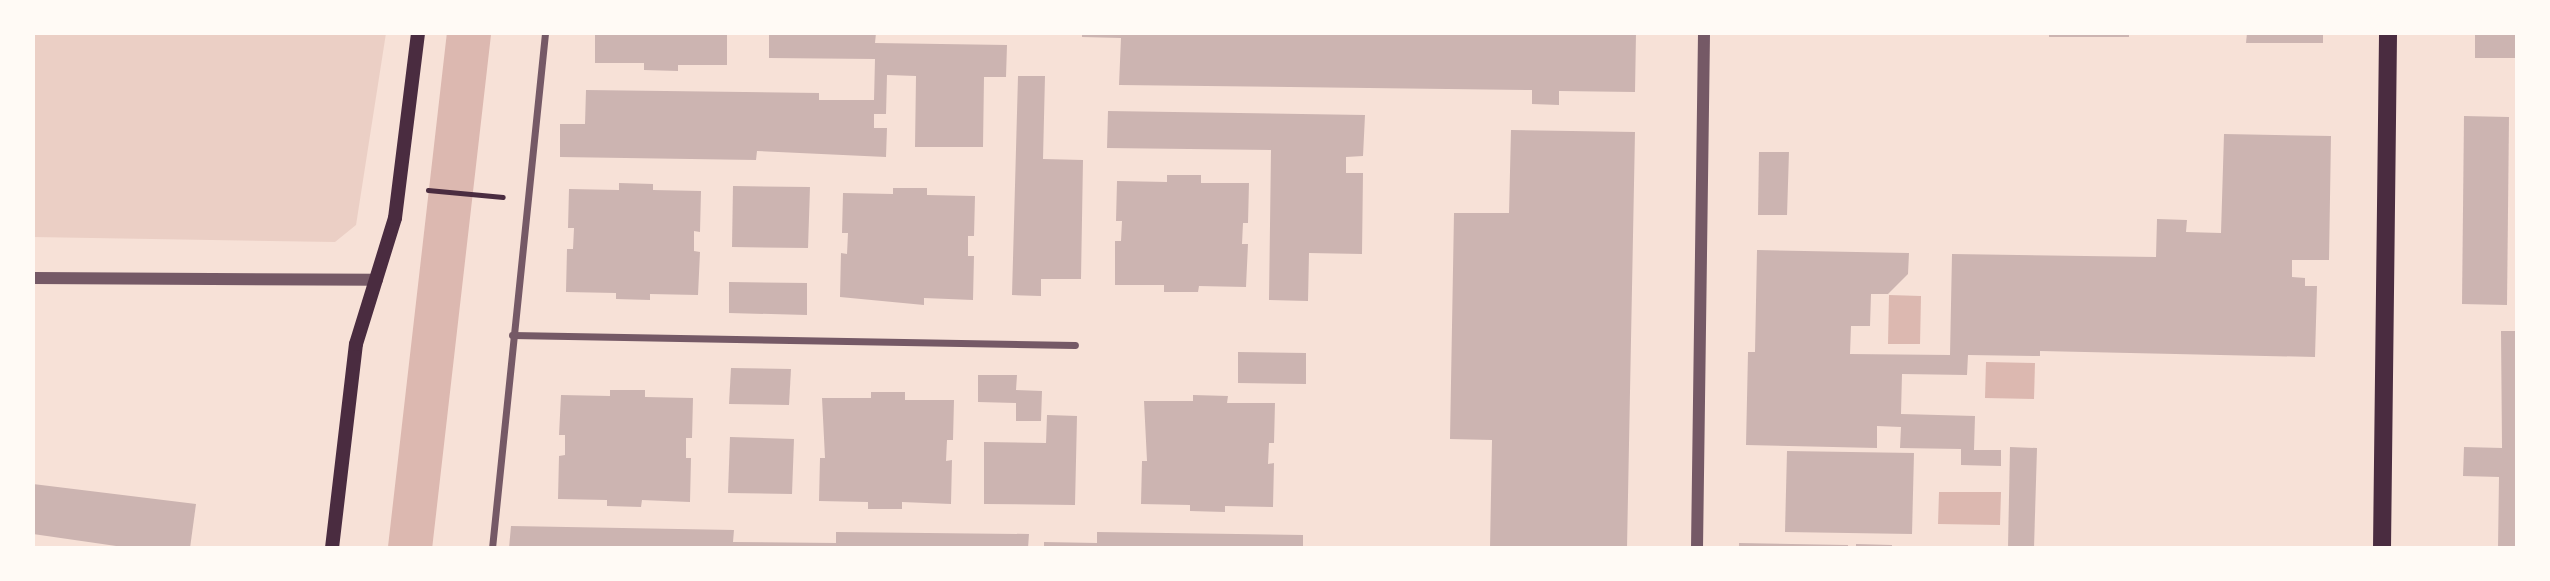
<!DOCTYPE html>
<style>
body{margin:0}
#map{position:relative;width:2550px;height:581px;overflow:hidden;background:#f7e1d7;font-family:"Public Sans",sans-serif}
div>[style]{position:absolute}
.green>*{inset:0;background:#ebcfc5}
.water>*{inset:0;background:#dcb8b0}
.canal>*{height:44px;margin:-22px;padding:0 22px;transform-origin:22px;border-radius:22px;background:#dcb8b0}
.building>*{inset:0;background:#ccb4b1}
.path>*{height:4.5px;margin:-2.25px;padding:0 2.25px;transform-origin:2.25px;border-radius:2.25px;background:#4a2c40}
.minor>*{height:7px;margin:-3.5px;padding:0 3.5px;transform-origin:3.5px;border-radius:3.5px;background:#755966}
.tertiary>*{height:12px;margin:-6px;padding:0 6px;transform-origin:6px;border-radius:6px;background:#755966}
.secondary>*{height:14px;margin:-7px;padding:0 7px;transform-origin:7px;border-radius:7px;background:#4a2c40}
.primary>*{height:18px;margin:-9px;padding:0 9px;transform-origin:9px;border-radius:9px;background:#4a2c40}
span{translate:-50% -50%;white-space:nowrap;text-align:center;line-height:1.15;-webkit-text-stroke:5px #fffaf5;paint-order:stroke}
.frame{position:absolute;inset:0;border:35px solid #fffaf5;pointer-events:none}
</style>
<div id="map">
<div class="green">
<i style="clip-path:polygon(33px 33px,386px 33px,356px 225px,335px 242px,33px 237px)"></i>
</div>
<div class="water">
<i style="clip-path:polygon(451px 33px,482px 33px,463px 185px,435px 181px)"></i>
<i style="clip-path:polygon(1889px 295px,1921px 296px,1920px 344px,1888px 344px)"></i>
<i style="clip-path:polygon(1986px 362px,2035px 363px,2034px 399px,1985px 398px)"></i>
<i style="clip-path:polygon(1939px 492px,2001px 492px,2000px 525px,1938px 524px)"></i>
</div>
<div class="canal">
<i style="left:410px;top:548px;width:518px;rotate:-83.46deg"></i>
</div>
<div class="building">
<i style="clip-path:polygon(595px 33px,727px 33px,727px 65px,678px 65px,678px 71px,644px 70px,644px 63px,595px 63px)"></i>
<i style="clip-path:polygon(769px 33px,876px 33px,875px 43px,1007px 45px,1006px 77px,984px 77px,983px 147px,915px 147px,916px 76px,887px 75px,886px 114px,874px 114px,874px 128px,887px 128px,886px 157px,757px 151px,756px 160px,560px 157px,560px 124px,585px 124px,586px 90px,819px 93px,819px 100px,874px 100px,875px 59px,769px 58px)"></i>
<i style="clip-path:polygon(1082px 33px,1636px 33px,1635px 92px,1559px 91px,1559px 105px,1532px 104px,1532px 90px,1119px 85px,1121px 38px,1082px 37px)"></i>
<i style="clip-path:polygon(2049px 33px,2129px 33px,2129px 37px,2049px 37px)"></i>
<i style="clip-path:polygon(2247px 33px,2323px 33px,2323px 43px,2246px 43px)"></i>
<i style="clip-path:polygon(2475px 33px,2517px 33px,2517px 58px,2475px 58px)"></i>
<i style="clip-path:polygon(1018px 76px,1045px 76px,1043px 159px,1083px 160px,1081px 279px,1041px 279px,1041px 296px,1012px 295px)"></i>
<i style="clip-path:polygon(1108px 111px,1365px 115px,1363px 156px,1346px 157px,1346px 173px,1363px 173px,1362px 254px,1309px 253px,1308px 301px,1269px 300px,1271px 150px,1107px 148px)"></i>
<i style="clip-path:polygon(2464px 116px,2509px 117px,2507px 305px,2462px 304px)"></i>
<i style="clip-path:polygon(1511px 130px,1635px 132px,1627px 548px,1490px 548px,1492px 440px,1450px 439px,1454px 213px,1509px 213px)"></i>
<i style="clip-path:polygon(2224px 134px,2331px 136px,2329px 260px,2292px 260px,2292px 277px,2305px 278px,2305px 286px,2317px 286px,2315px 357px,2040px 351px,2040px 356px,1968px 355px,1967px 375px,1902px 374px,1901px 414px,1975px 416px,1974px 450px,2001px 450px,2001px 466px,1961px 465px,1961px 449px,1900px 448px,1901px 427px,1877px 426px,1877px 448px,1746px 445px,1748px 352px,1755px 352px,1757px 250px,1909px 253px,1908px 274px,1888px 294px,1871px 294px,1870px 326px,1851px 326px,1850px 354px,1950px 355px,1952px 254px,2156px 257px,2157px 219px,2187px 220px,2186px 232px,2221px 233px)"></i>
<i style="clip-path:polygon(1759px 152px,1789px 152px,1787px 215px,1758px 215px)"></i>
<i style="clip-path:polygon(1167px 175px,1201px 175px,1201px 183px,1249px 183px,1248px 223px,1243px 223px,1242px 244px,1248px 244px,1246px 287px,1199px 286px,1198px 292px,1164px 292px,1164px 285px,1115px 285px,1115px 241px,1121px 241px,1122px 221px,1116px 221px,1117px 181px,1167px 182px)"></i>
<i style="clip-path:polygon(619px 183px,653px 184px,653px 190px,701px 191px,700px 232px,694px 231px,694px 251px,700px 252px,698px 295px,650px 294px,650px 300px,616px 299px,616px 293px,566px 292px,567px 249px,573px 249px,574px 228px,568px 228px,569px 189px,619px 190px)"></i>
<i style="clip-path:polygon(733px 186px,810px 187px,808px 248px,732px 247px)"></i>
<i style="clip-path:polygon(893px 188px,927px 188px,927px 195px,975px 196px,974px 236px,968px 236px,968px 256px,974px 256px,973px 300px,924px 298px,924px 305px,840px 297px,841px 253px,847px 254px,848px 233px,842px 233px,843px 193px,893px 194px)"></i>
<i style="clip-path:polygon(729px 282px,807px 283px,807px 315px,729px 313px)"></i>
<i style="clip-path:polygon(2501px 331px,2517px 331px,2517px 548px,2498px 548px,2499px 477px,2463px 476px,2464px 447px,2502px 448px)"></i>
<i style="clip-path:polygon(1238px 352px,1306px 353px,1306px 384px,1238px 383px)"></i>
<i style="clip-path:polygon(731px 368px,791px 369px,789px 405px,729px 404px)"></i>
<i style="clip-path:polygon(978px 375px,1017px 375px,1016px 390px,1042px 391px,1041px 421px,1016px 421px,1016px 403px,978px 402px)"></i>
<i style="clip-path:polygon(610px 390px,645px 390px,645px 397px,693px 398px,692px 438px,686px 438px,686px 458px,691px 458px,690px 502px,642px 500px,641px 507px,607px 506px,607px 500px,558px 499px,559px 456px,565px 455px,565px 435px,559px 435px,561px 395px,610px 396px)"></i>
<i style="clip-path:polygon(871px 392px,905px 392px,905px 400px,954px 400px,953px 440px,947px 440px,946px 461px,952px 460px,951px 504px,902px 502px,902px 509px,868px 509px,868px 502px,819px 501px,820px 458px,825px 458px,822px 398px,871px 398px)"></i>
<i style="clip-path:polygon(1193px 395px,1228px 396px,1227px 403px,1275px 403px,1274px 443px,1269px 443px,1268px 464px,1274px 463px,1273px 507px,1225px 506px,1225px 512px,1190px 511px,1190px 505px,1141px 504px,1142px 461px,1147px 461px,1144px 401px,1193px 401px)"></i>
<i style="clip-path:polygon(1047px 415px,1077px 416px,1075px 505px,984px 504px,984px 442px,1046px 443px)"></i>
<i style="clip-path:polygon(730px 437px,794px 439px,792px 494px,728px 493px)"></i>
<i style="clip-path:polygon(2010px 447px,2037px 448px,2034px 548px,2008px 548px)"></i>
<i style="clip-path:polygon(1787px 451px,1914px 453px,1912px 534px,1785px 532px)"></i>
<i style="clip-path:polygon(33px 484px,196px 504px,190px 548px,130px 548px,33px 534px)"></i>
<i style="clip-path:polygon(511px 526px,734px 530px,733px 542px,836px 543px,836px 532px,1029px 534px,1028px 548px,509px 548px)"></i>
<i style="clip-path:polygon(1097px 532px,1303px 535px,1303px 548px,1044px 548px,1044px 542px,1097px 543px)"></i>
<i style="clip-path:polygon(1739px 543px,1848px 545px,1848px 548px,1739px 548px)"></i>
<i style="clip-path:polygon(1856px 544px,1892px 545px,1892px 548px,1856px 548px)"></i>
</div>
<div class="path">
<i style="left:428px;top:190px;width:75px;rotate:5.3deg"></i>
</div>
<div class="minor">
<i style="left:512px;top:335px;width:563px;rotate:1.02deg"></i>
<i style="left:492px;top:548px;width:518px;rotate:-84.12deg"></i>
</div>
<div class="tertiary">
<i style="left:33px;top:278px;width:344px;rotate:0.3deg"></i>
<i style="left:1697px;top:548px;width:515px;rotate:-89.22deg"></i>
</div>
<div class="secondary">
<i style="left:332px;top:548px;width:205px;rotate:-83.3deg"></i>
<i style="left:356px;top:344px;width:132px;rotate:-72.8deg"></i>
<i style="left:395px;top:218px;width:186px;rotate:-82.9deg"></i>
</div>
<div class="primary">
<i style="left:2382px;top:548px;width:515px;rotate:-89.33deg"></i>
</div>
<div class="frame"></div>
</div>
